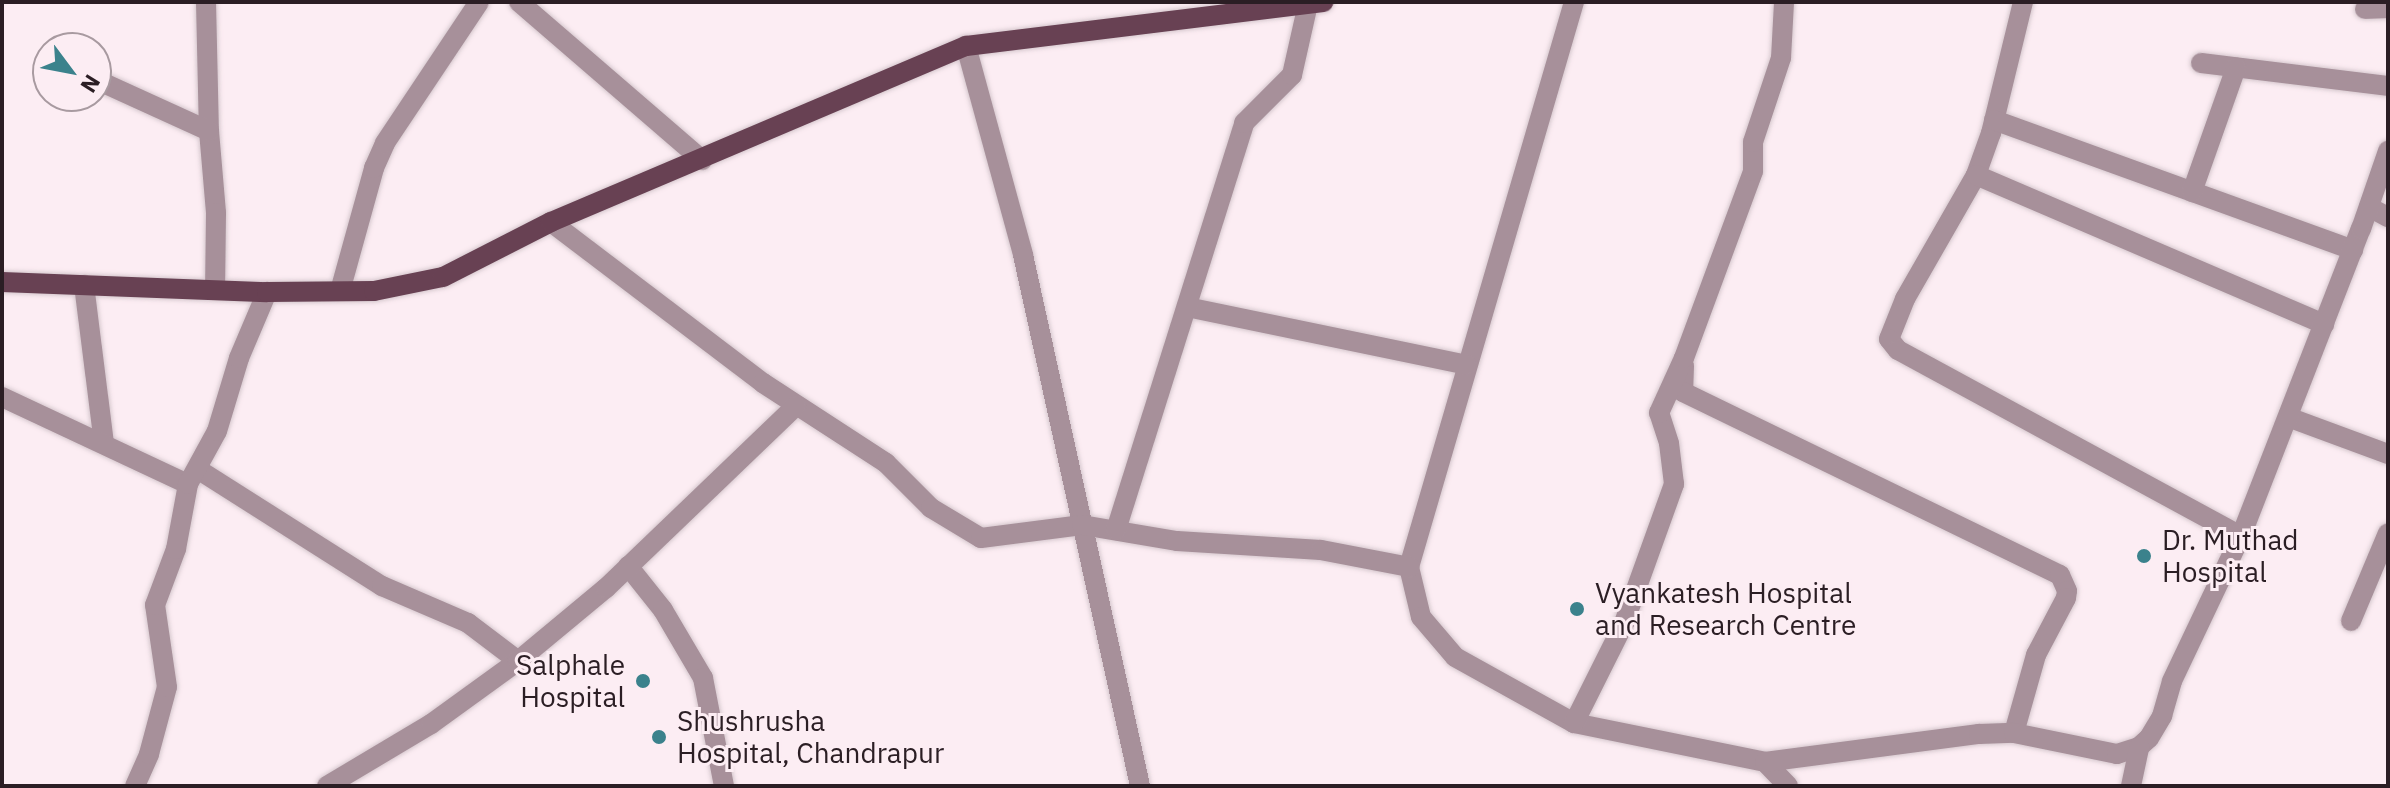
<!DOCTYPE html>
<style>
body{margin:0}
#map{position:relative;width:2390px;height:788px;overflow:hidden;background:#fcedf3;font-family:"IBM Plex Sans",sans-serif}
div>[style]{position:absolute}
.roads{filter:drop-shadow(0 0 2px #d6c8ce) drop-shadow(0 0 2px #d6c8ce)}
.minor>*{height:20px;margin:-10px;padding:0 10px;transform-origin:10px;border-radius:10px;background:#a7909a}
.major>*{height:20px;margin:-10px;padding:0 10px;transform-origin:10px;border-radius:10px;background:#684153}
.dots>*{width:22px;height:22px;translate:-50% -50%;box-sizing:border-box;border:4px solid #fcedf3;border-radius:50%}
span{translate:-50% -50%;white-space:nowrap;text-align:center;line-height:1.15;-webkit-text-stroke:6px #fcedf3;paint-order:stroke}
.poi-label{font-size:28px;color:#2b1e24}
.left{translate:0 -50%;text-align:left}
.right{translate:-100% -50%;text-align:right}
.frame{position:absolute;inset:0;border:4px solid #2b1e24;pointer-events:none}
.north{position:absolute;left:32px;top:32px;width:80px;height:80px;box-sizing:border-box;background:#fcedf3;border:2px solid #a89aa0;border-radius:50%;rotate:122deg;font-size:22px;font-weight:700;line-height:32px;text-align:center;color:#2b1e24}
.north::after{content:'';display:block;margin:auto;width:28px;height:36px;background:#3b828c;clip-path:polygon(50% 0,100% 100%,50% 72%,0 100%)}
</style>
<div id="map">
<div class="roads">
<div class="minor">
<i style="left:206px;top:2px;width:129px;rotate:88.7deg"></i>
<i style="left:209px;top:131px;width:82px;rotate:85.1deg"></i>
<i style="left:216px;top:213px;width:77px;rotate:90.7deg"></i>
<i style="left:519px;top:2px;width:242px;rotate:40.8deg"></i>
<i style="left:1574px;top:2px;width:589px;rotate:106.28deg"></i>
<i style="left:1409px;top:567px;width:51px;rotate:76.5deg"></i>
<i style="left:1421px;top:617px;width:52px;rotate:49.6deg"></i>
<i style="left:1455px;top:657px;width:136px;rotate:29deg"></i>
<i style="left:1574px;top:723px;width:195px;rotate:11.5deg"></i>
<i style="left:1765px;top:762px;width:33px;rotate:46deg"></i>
<i style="left:2023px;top:2px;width:135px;rotate:103.7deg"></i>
<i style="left:1991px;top:133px;width:45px;rotate:109.7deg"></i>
<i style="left:1976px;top:175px;width:143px;rotate:119.8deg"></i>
<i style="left:1905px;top:299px;width:43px;rotate:111.8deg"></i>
<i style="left:1889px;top:339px;width:14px;rotate:51deg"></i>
<i style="left:1898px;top:350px;width:390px;rotate:28.5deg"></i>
<i style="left:2365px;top:9px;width:23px;rotate:-2deg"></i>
<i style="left:966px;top:46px;width:217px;rotate:74.7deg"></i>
<i style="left:1023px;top:255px;width:544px;rotate:77.57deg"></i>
<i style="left:2201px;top:63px;width:188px;rotate:7deg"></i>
<i style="left:97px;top:80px;width:123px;rotate:24.5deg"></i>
<i style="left:1994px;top:120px;width:382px;rotate:19.9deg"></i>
<i style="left:1976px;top:175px;width:379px;rotate:23.2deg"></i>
<i style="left:2192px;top:192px;width:132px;rotate:-70.5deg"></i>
<i style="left:2369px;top:207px;width:21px;rotate:28deg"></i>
<i style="left:551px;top:222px;width:266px;rotate:37.2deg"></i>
<i style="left:763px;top:383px;width:147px;rotate:33deg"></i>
<i style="left:886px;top:463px;width:64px;rotate:45deg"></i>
<i style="left:931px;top:508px;width:58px;rotate:31deg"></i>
<i style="left:981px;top:538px;width:102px;rotate:-7.3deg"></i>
<i style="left:1082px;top:525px;width:96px;rotate:9.6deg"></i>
<i style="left:1177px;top:541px;width:144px;rotate:3.6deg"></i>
<i style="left:1321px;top:550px;width:90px;rotate:10.9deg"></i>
<i style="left:84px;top:285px;width:159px;rotate:82.8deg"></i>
<i style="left:340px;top:291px;width:128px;rotate:-74.5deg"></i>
<i style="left:374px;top:168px;width:27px;rotate:-66deg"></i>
<i style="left:385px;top:143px;width:169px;rotate:-56.3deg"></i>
<i style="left:1187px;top:307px;width:285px;rotate:11.7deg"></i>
<i style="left:1684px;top:366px;width:26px;rotate:92deg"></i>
<i style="left:1683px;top:392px;width:419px;rotate:25.9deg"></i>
<i style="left:2060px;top:575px;width:17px;rotate:66deg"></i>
<i style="left:2067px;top:591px;width:7px;rotate:98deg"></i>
<i style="left:2066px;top:598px;width:64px;rotate:117.8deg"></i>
<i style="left:2036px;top:655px;width:81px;rotate:105.8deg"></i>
<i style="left:2px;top:397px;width:205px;rotate:25.1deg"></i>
<i style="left:2288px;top:417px;width:107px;rotate:20.3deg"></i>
<i style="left:199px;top:470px;width:217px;rotate:32.4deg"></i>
<i style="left:382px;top:586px;width:94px;rotate:23.3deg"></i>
<i style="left:468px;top:623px;width:63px;rotate:37.2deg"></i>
<i style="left:1116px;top:530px;width:427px;rotate:-72.5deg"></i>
<i style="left:1244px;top:123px;width:68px;rotate:-45deg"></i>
<i style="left:1292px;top:75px;width:73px;rotate:-77.3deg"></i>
<i style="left:628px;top:566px;width:56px;rotate:51.5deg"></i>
<i style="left:663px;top:610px;width:79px;rotate:59.5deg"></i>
<i style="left:703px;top:678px;width:110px;rotate:79deg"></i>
<i style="left:2351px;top:621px;width:95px;rotate:-67.2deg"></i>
<i style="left:1574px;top:723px;width:112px;rotate:-63.4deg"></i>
<i style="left:1624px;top:623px;width:148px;rotate:-70.2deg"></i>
<i style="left:1674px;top:484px;width:41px;rotate:-97deg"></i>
<i style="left:1669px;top:443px;width:32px;rotate:-108deg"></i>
<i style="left:1659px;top:413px;width:60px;rotate:-65.6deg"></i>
<i style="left:1684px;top:358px;width:199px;rotate:-69.7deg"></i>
<i style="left:1753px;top:171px;width:29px;rotate:-90deg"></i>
<i style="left:1753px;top:142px;width:89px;rotate:-71.6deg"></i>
<i style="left:1781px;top:58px;width:56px;rotate:-86.9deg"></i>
<i style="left:1765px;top:762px;width:216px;rotate:-7.5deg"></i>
<i style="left:1979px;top:734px;width:35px;rotate:-2deg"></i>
<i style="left:2014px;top:733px;width:105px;rotate:11.5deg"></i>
<i style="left:2117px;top:754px;width:23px;rotate:-18deg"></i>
<i style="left:2139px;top:747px;width:13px;rotate:-42deg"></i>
<i style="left:2149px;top:738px;width:26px;rotate:-59deg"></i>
<i style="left:2162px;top:716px;width:36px;rotate:-74deg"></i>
<i style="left:2172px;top:681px;width:161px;rotate:-64.6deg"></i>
<i style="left:2241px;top:536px;width:330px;rotate:-68.7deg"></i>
<i style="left:2361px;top:229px;width:83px;rotate:-70.9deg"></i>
<i style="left:135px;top:786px;width:35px;rotate:-66deg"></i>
<i style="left:149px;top:754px;width:69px;rotate:-75deg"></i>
<i style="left:167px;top:687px;width:83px;rotate:-98.3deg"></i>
<i style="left:155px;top:605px;width:60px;rotate:-69.4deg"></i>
<i style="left:176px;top:549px;width:66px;rotate:-79.5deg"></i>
<i style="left:188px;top:484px;width:60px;rotate:-61.3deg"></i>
<i style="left:217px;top:431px;width:76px;rotate:-73.2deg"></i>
<i style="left:239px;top:358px;width:72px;rotate:-67deg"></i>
<i style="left:327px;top:786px;width:121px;rotate:-30.8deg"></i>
<i style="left:431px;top:724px;width:107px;rotate:-35.9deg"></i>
<i style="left:518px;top:661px;width:114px;rotate:-39.7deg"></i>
<i style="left:606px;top:588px;width:263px;rotate:-43.8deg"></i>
<i style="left:2131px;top:786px;width:40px;rotate:-78deg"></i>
</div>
<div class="major">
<i style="left:2px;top:282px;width:265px;rotate:2.2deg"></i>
<i style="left:267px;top:292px;width:107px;rotate:-0.5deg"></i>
<i style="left:374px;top:291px;width:70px;rotate:-11.5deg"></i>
<i style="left:443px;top:277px;width:121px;rotate:-27deg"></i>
<i style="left:551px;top:222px;width:451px;rotate:-23deg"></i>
<i style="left:966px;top:46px;width:360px;rotate:-7deg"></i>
</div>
</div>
<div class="dots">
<i style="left:2144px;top:556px;background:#3b828c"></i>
<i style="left:1577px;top:609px;background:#3b828c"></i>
<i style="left:643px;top:681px;background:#3b828c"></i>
<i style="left:659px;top:737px;background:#3b828c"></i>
</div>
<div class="poi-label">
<span class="left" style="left:2162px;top:556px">Dr. Muthad<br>Hospital</span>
<span class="left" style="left:1595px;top:609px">Vyankatesh Hospital<br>and Research Centre</span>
<span class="right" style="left:625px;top:681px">Salphale<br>Hospital</span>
<span class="left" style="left:677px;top:737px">Shushrusha<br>Hospital, Chandrapur</span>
</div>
<div class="frame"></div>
<div class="north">N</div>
</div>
